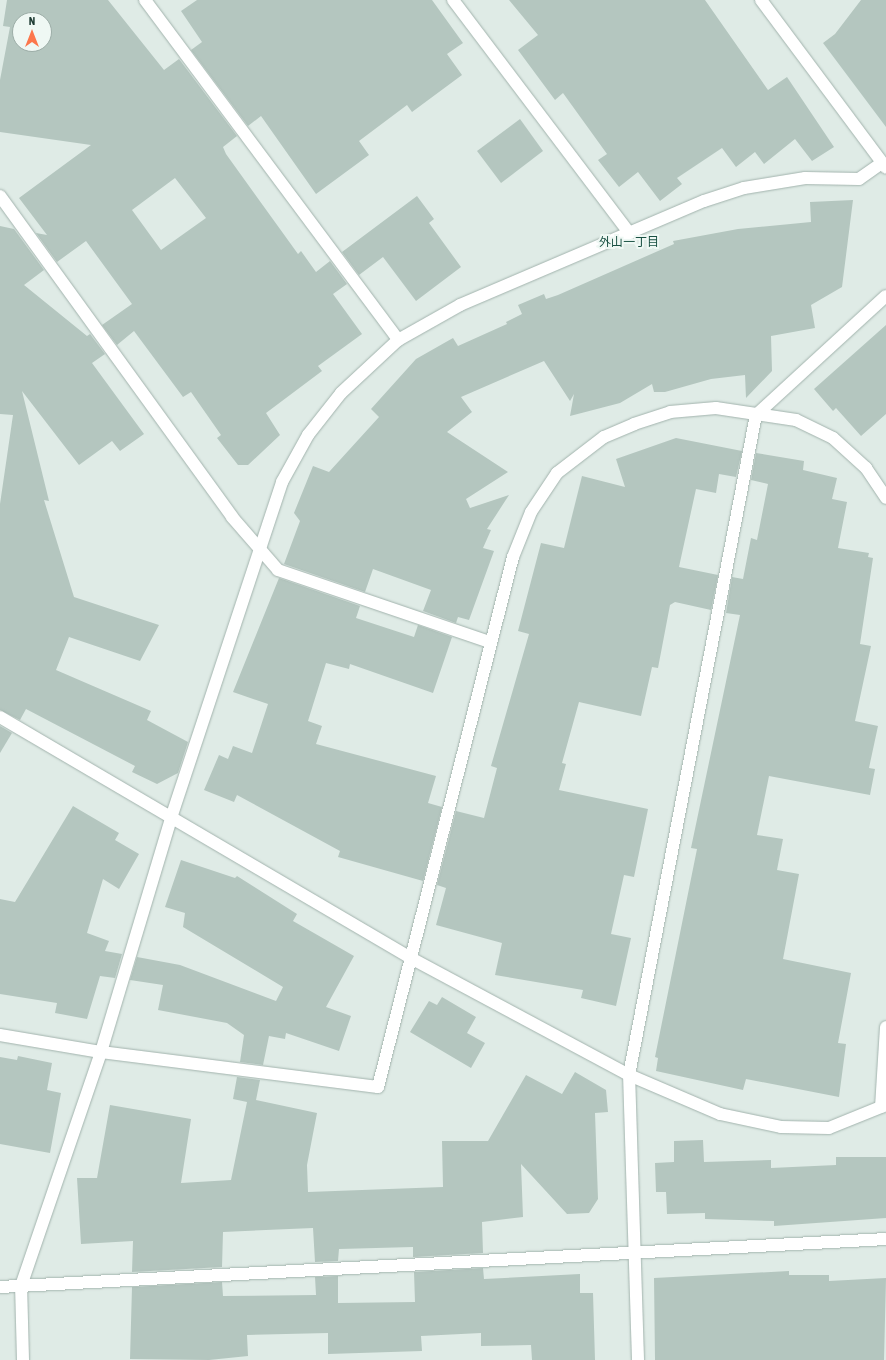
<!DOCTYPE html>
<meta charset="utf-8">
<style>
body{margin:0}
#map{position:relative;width:886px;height:1360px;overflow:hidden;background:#dfebe6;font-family:"Asap Condensed","Noto Sans JP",sans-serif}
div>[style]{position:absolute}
.building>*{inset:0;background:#b4c6bf}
.roads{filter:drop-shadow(0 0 1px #a2b3ad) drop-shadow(0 0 1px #a2b3ad)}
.minor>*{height:12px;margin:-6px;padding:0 6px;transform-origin:6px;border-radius:6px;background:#fff}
span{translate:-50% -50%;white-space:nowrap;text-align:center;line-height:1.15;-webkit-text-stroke:4px #eff8f4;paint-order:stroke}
.neighbourhood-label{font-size:12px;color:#195042}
.north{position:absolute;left:12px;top:12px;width:40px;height:40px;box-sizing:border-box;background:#eff8f4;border:1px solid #9cada7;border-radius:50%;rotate:0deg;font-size:11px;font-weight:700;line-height:16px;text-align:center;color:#1f3c34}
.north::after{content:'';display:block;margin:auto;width:14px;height:18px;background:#fc774c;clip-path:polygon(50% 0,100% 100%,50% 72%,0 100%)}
</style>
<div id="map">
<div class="building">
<i style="clip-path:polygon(evenodd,7px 0,108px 0,164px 70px,179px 59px,237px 136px,223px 147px,226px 154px,298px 254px,301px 251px,316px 272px,330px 261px,347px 284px,333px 294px,362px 334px,318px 366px,322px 371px,266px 413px,280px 435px,248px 465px,238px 465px,217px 438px,221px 435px,191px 392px,183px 397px,134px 331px,117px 345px,102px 325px,132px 304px,86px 241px,57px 262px,36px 233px,47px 235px,19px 198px,91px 145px,0 132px,0 80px,10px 27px,3px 26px,7px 0,20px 20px,44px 20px,44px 44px,20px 44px,20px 20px,7px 0,175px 178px,206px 218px,161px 250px,132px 210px,175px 178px)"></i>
<i style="clip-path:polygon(197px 0,432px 0,463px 43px,447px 54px,462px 75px,412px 112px,407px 105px,359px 141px,369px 155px,316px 194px,261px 116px,248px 126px,191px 50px,202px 42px,181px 11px)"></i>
<i style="clip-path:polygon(509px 0,705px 0,768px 90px,787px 77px,834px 147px,812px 161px,795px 139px,764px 164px,755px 152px,736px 167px,722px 148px,677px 178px,682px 184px,660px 201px,638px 172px,619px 187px,598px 160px,607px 154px,563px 93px,555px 100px,518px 50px,538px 35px)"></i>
<i style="clip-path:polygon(861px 0,886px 0,886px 127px,823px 43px,835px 34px)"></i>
<i style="clip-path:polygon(520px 119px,543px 151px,501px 183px,477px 151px)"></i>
<i style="clip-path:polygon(417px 196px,434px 219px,429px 223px,461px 267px,416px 301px,383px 257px,359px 275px,342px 252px)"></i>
<i style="clip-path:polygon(853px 200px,842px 287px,811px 305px,815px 328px,771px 336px,772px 371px,746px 398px,745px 375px,711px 379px,665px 392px,654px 392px,652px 384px,620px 403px,570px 416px,574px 394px,570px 401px,544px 361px,461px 397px,472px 412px,447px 432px,508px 472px,466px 499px,470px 508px,509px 495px,487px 529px,491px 530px,483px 548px,494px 551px,469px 620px,458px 617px,456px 623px,423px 611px,431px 590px,373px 569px,365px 592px,284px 564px,300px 521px,294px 513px,313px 466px,329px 472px,379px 417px,371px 409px,416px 359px,453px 338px,458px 346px,507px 324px,506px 322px,522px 314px,518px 305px,544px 294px,546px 299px,558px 295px,674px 244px,673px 241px,738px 229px,811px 222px,810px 202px)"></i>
<i style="clip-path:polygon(0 226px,14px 229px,44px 270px,24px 285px,87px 336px,90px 334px,105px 354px,92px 363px,144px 434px,120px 451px,112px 441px,79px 465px,22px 391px,49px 501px,44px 500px,74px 597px,159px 625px,140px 661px,69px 637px,56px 670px,151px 711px,147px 720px,188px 742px,178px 773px,157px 784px,132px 772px,135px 766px,26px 709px,20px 720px,0 710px,0 504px,13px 415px,0 414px)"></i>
<i style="clip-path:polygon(886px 325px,886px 414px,861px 436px,836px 408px,833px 411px,814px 389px)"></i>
<i style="clip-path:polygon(676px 438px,742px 451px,736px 477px,719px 474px,716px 493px,696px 489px,679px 567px,718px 575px,711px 610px,675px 602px,670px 605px,658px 668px,652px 667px,641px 716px,579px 702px,562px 763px,566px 764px,559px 790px,648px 809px,634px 877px,624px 875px,611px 934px,631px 938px,616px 1006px,581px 998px,583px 990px,495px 975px,502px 943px,436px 925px,446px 888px,437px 885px,456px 811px,484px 818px,497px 768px,491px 766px,529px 634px,518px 631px,541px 543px,564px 548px,582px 476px,625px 487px,616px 459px)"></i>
<i style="clip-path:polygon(756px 453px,804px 461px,803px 470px,837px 478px,832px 499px,847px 502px,838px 548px,869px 553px,868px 557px,873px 558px,860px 644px,871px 646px,855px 721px,878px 726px,869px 768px,875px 769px,870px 795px,769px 776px,757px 835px,783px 839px,777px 870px,799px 874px,783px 959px,851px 973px,838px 1043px,846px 1044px,839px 1097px,746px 1079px,743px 1090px,656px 1071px,658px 1058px,655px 1057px,697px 849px,691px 848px,740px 615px,726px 613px,732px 577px,743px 579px,751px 538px,757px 540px,768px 484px,751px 480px)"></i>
<i style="clip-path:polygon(279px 578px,360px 606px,356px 618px,414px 637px,418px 625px,452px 637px,433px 693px,350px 664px,349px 669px,326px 663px,308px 721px,322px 726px,316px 744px,436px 776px,428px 803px,442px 807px,423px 881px,338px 857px,340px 851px,237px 795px,234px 802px,204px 790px,219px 755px,228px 759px,233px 746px,252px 753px,268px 704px,233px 692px)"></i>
<i style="clip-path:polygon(0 726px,12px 733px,0 753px)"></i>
<i style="clip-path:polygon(73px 806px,119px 833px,115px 840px,139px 854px,119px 889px,103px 879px,87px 933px,109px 941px,105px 951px,122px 954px,115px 978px,100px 976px,87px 1019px,55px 1013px,57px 1003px,0 994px,0 899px,15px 902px)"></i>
<i style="clip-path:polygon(181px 860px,235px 878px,237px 876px,297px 914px,293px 921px,354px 956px,326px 1007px,351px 1016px,339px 1051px,286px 1033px,285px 1039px,269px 1036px,263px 1065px,240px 1062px,244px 1035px,227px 1023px,158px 1010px,163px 985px,130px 980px,137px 957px,180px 965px,276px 1001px,283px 987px,183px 927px,185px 913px,165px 907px)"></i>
<i style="clip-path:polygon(442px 997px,476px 1017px,467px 1033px,485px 1043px,471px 1068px,410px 1032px,429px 1001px,437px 1005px)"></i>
<i style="clip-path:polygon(18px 1056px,52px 1063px,47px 1090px,61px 1093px,50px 1153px,0 1144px,0 1057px,17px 1060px)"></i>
<i style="clip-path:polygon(575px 1072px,606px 1090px,608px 1112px,595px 1113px,598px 1199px,589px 1213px,567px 1214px,521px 1164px,523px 1217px,482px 1222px,483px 1253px,413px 1257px,413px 1247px,339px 1249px,338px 1261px,315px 1262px,313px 1228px,223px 1232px,222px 1267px,132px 1272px,133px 1241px,81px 1244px,77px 1178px,97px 1178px,110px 1105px,191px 1119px,181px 1183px,231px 1180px,247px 1102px,233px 1099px,237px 1077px,260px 1080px,256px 1100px,317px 1113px,307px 1165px,308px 1192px,443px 1187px,442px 1141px,488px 1141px,526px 1075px,562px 1094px)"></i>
<i style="clip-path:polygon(703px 1140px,704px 1162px,771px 1160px,771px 1168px,836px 1165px,836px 1157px,886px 1157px,886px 1218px,774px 1226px,774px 1221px,705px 1219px,705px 1213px,667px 1214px,666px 1192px,656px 1192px,655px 1163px,674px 1162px,674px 1141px)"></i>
<i style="clip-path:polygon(483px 1268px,484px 1279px,580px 1274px,580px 1293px,593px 1293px,595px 1360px,532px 1360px,531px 1345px,481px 1346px,481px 1333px,421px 1336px,422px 1351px,328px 1354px,328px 1333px,247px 1335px,248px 1356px,209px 1360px,130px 1359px,132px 1287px,222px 1282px,223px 1296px,316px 1295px,315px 1277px,338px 1276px,338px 1303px,415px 1302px,414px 1272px)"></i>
<i style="clip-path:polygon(789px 1271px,789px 1275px,829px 1275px,829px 1281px,886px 1278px,884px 1360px,655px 1360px,654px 1278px)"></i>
</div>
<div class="roads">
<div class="minor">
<i style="left:145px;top:0;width:424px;rotate:53.3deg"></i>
<i style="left:453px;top:0;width:293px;rotate:52.9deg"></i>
<i style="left:761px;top:0;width:209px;rotate:53.3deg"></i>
<i style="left:0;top:196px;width:396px;rotate:54.1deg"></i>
<i style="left:232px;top:517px;width:70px;rotate:49deg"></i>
<i style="left:278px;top:570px;width:224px;rotate:18.8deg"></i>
<i style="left:0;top:717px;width:474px;rotate:30.4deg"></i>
<i style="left:409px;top:957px;width:250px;rotate:28.2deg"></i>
<i style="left:629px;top:1075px;width:99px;rotate:23.2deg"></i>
<i style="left:720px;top:1114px;width:62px;rotate:12deg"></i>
<i style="left:781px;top:1127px;width:48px;rotate:1.2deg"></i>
<i style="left:829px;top:1128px;width:61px;rotate:-22deg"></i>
<i style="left:0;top:1035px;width:102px;rotate:9.6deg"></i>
<i style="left:101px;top:1052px;width:279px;rotate:7.2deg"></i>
<i style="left:378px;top:1087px;width:547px;rotate:-75.71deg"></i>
<i style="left:513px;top:557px;width:48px;rotate:-68.2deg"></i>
<i style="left:531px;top:512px;width:47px;rotate:-56.3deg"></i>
<i style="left:557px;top:473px;width:59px;rotate:-37.5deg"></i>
<i style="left:604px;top:437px;width:33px;rotate:-23deg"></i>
<i style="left:634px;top:424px;width:38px;rotate:-18deg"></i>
<i style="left:670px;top:412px;width:46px;rotate:-5deg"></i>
<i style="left:716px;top:408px;width:81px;rotate:8.5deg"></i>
<i style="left:796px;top:420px;width:41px;rotate:25.9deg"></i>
<i style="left:833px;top:438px;width:45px;rotate:42.3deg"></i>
<i style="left:866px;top:468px;width:36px;rotate:56deg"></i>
<i style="left:881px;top:1107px;width:80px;rotate:-86.4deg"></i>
<i style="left:0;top:1287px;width:887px;rotate:-3.1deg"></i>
<i style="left:23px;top:1360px;width:74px;rotate:-91.5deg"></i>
<i style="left:21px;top:1286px;width:247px;rotate:-71.1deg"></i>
<i style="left:101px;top:1052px;width:244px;rotate:-73.3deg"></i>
<i style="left:171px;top:818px;width:354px;rotate:-71.7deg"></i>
<i style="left:282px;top:482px;width:54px;rotate:-61deg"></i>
<i style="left:308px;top:435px;width:53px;rotate:-51.8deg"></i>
<i style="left:341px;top:393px;width:78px;rotate:-42.9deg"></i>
<i style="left:398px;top:340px;width:71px;rotate:-29.4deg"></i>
<i style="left:460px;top:305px;width:265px;rotate:-23.1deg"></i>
<i style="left:704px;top:201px;width:42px;rotate:-18deg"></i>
<i style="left:744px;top:188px;width:62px;rotate:-9.3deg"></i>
<i style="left:805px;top:178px;width:54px;rotate:1.1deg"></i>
<i style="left:859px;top:179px;width:28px;rotate:-35deg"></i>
<i style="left:638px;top:1360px;width:285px;rotate:-91.8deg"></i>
<i style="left:629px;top:1075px;width:672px;rotate:-79.11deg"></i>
<i style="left:756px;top:415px;width:176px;rotate:-42.5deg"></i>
</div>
</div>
<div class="neighbourhood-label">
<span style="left:629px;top:243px">外山一丁目</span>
</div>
<div class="north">N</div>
</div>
